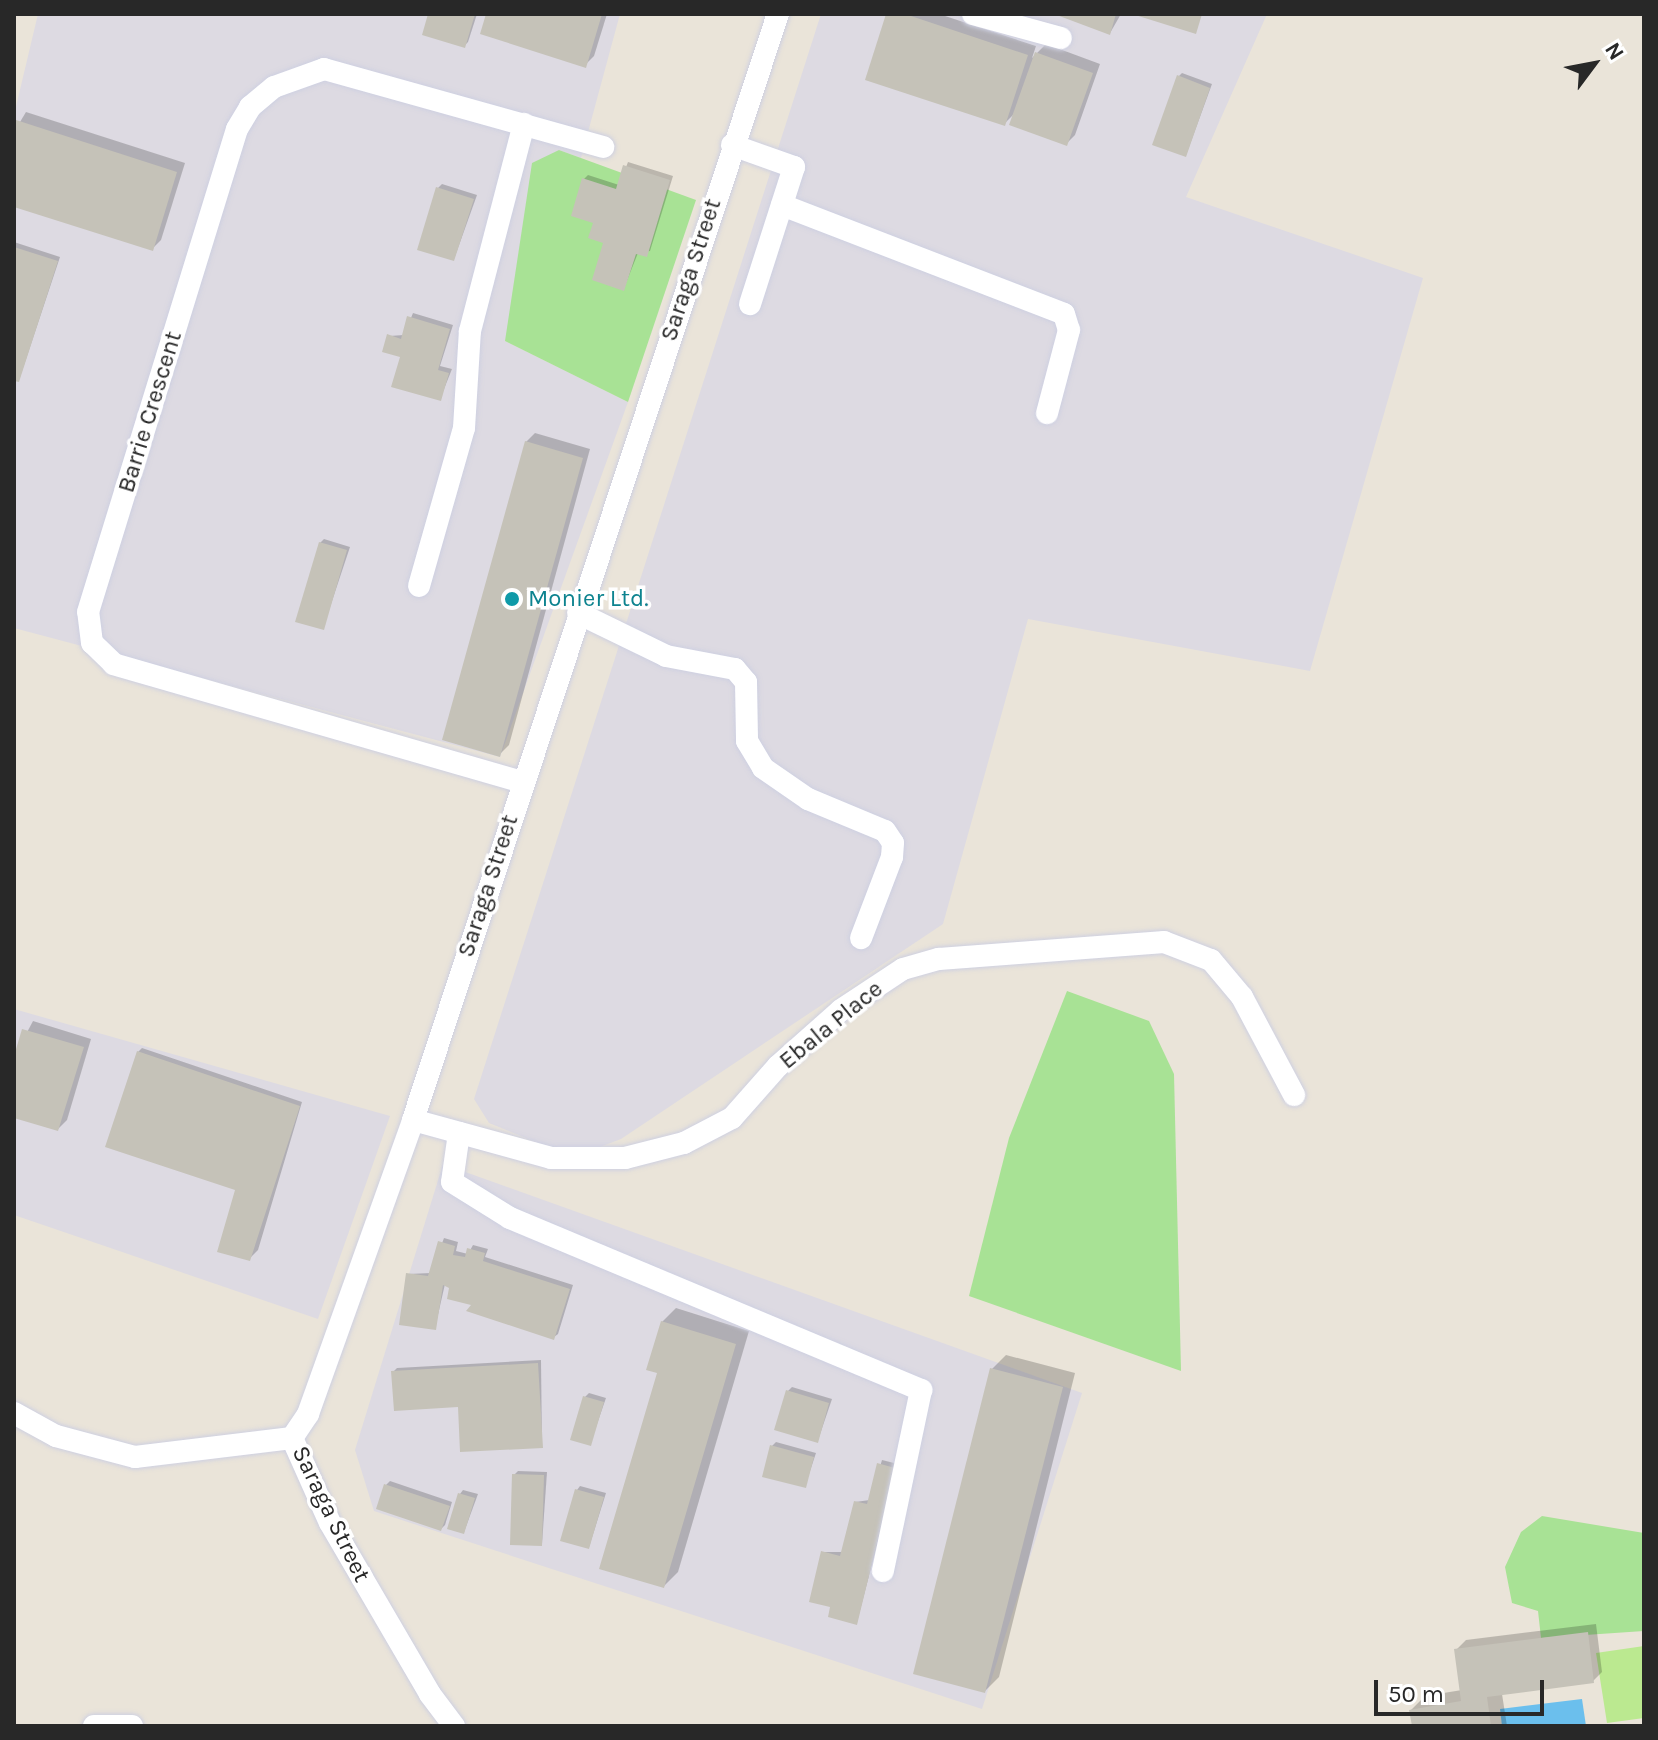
<!DOCTYPE html>
<style>
body{margin:0}
#map{position:relative;width:1658px;height:1740px;overflow:hidden;background:#eae4d9;font-family:Karla,sans-serif}
div>[style]{position:absolute}
.industrial>*{inset:0;background:#dddae2}
.green>*{inset:0;background:#a8e295}
.pitch>*{inset:0;background:#bbe990}
.water>*{inset:0;background:#6bbfed}
.shadow>*{inset:0;background:#0003}
.building>*{inset:0;background:#c5c2b8}
.roads{filter:drop-shadow(0 0 2px #ced0e1) drop-shadow(0 0 2px #ced0e1)}
.minor>*{height:22px;margin:-11px;padding:0 11px;transform-origin:11px;border-radius:11px;background:#fff}
.dots>*{width:22px;height:22px;translate:-50% -50%;box-sizing:border-box;border:4px solid #fff;border-radius:50%}
span{translate:-50% -50%;white-space:nowrap;text-align:center;line-height:1.15;-webkit-text-stroke:7px #fff;paint-order:stroke}
.street-label{font-size:24px;color:#282828}
.culture-label{font-size:24px;color:#0d838f}
.left{translate:0 -50%;text-align:left}
.frame{position:absolute;inset:0;border:16px solid #282828;pointer-events:none}
.north{position:absolute;left:1554px;top:24px;width:80px;height:80px;-webkit-text-stroke:6px #fff;paint-order:stroke;rotate:58deg;font-size:22px;font-weight:700;line-height:32px;text-align:center;color:#282828}
.north::after{content:'';display:block;margin:auto;width:28px;height:36px;background:#282828;clip-path:polygon(50% 0,100% 100%,50% 72%,0 100%)}
.scale{position:absolute;left:1374px;top:1680px;width:170px;height:36px;box-sizing:border-box;border:4px solid #282828;border-top:0;padding-left:10px;font-size:24px;line-height:28px;white-space:nowrap;color:#282828;-webkit-text-stroke:6px #fff;paint-order:stroke}
</style>
<div id="map">
<div class="industrial">
<i style="clip-path:polygon(38px 14px,620px 14px,581px 158px,559px 150px,505px 341px,628px 402px,500px 757px,14px 628px,14px 115px)"></i>
<i style="clip-path:polygon(821px 14px,1267px 14px,1186px 197px,1423px 278px,1310px 671px,1028px 619px,943px 924px,621px 1139px,573px 1157px,489px 1123px,474px 1099px)"></i>
<i style="clip-path:polygon(14px 1009px,390px 1116px,318px 1319px,14px 1215px)"></i>
<i style="clip-path:polygon(443px 1164px,1082px 1393px,982px 1709px,374px 1511px,355px 1450px)"></i>
</div>
<div class="green">
<i style="clip-path:polygon(559px 150px,696px 200px,628px 402px,505px 341px,532px 163px)"></i>
<i style="clip-path:polygon(1067px 991px,1149px 1021px,1174px 1074px,1181px 1371px,969px 1296px,1009px 1138px)"></i>
<i style="clip-path:polygon(1542px 1516px,1644px 1533px,1644px 1631px,1541px 1638px,1538px 1611px,1512px 1603px,1505px 1567px,1521px 1532px)"></i>
</div>
<div class="pitch">
<i style="clip-path:polygon(1644px 1646px,1644px 1718px,1607px 1723px,1596px 1653px)"></i>
</div>
<div class="water">
<i style="clip-path:polygon(1582px 1699px,1586px 1726px,1502px 1726px,1500px 1709px)"></i>
</div>
<div class="shadow">
<i style="clip-path:polygon(430px 14px,477px 14px,468px 42px,464px 46px)"></i>
<i style="clip-path:polygon(488px 14px,607px 14px,594px 56px,585px 65px)"></i>
<i style="clip-path:polygon(889px 14px,939px 14px,1036px 46px,1032px 58px,1046px 44px,1100px 64px,1075px 135px,1066px 144px,1016px 112px,1004px 124px)"></i>
<i style="clip-path:polygon(1056px 14px,1121px 14px,1110px 33px)"></i>
<i style="clip-path:polygon(1182px 73px,1212px 84px,1186px 155px,1178px 77px)"></i>
<i style="clip-path:polygon(26px 112px,185px 163px,161px 240px,152px 249px,14px 205px,14px 132px)"></i>
<i style="clip-path:polygon(628px 162px,673px 176px,650px 251px,638px 253px,624px 288px,595px 222px,584px 179px,588px 175px,619px 185px)"></i>
<i style="clip-path:polygon(442px 184px,477px 195px,454px 259px,438px 188px)"></i>
<i style="clip-path:polygon(14px 242px,60px 257px,19px 380px,14px 379px)"></i>
<i style="clip-path:polygon(413px 313px,453px 325px,440px 366px,452px 369px,440px 399px,389px 336px,404px 335px)"></i>
<i style="clip-path:polygon(535px 433px,590px 449px,509px 745px,500px 754px,526px 442px)"></i>
<i style="clip-path:polygon(324px 539px,350px 547px,323px 628px,320px 543px)"></i>
<i style="clip-path:polygon(33px 1021px,91px 1039px,67px 1120px,58px 1129px,14px 1116px,14px 1057px)"></i>
<i style="clip-path:polygon(142px 1048px,302px 1102px,258px 1250px,249px 1259px,239px 1183px,138px 1052px)"></i>
<i style="clip-path:polygon(444px 1238px,458px 1242px,456px 1251px,468px 1254px,473px 1245px,488px 1249px,485px 1257px,573px 1285px,558px 1334px,554px 1337px,474px 1304px,445px 1284px,435px 1328px,408px 1274px,431px 1273px)"></i>
<i style="clip-path:polygon(676px 1308px,749px 1331px,678px 1572px,664px 1586px,659px 1372px,662px 1322px)"></i>
<i style="clip-path:polygon(1006px 1355px,1075px 1373px,999px 1677px,985px 1691px,992px 1369px)"></i>
<i style="clip-path:polygon(541px 1360px,542px 1446px,393px 1372px,397px 1368px)"></i>
<i style="clip-path:polygon(792px 1387px,832px 1399px,818px 1440px,788px 1391px)"></i>
<i style="clip-path:polygon(589px 1393px,606px 1398px,590px 1444px,585px 1397px)"></i>
<i style="clip-path:polygon(776px 1442px,816px 1453px,805px 1486px,772px 1446px)"></i>
<i style="clip-path:polygon(882px 1460px,898px 1464px,857px 1622px,832px 1606px,823px 1552px,843px 1552px,855px 1502px,870px 1500px)"></i>
<i style="clip-path:polygon(518px 1471px,547px 1472px,542px 1544px,514px 1475px)"></i>
<i style="clip-path:polygon(390px 1481px,452px 1502px,445px 1525px,441px 1529px,386px 1485px)"></i>
<i style="clip-path:polygon(580px 1486px,606px 1493px,589px 1547px,577px 1490px)"></i>
<i style="clip-path:polygon(463px 1490px,478px 1494px,464px 1532px,460px 1494px)"></i>
<i style="clip-path:polygon(1596px 1624px,1602px 1672px,1593px 1681px,1502px 1694px,1507px 1726px,1414px 1726px,1411px 1710px,1425px 1696px,1462px 1690px,1457px 1649px,1466px 1640px)"></i>
</div>
<div class="building">
<i style="clip-path:polygon(428px 14px,475px 14px,465px 48px,422px 35px)"></i>
<i style="clip-path:polygon(486px 14px,602px 14px,586px 68px,480px 34px)"></i>
<i style="clip-path:polygon(886px 14px,905px 14px,1028px 55px,1005px 126px,865px 80px)"></i>
<i style="clip-path:polygon(1054px 14px,1116px 14px,1110px 35px)"></i>
<i style="clip-path:polygon(1132px 14px,1202px 14px,1196px 34px)"></i>
<i style="clip-path:polygon(1035px 52px,1093px 73px,1067px 146px,1009px 125px)"></i>
<i style="clip-path:polygon(1177px 75px,1210px 88px,1186px 157px,1152px 145px)"></i>
<i style="clip-path:polygon(16px 120px,177px 172px,153px 251px,14px 207px)"></i>
<i style="clip-path:polygon(623px 165px,670px 180px,647px 257px,636px 254px,624px 291px,592px 280px,603px 243px,588px 238px,593px 223px,571px 216px,582px 178px,616px 189px)"></i>
<i style="clip-path:polygon(436px 187px,474px 199px,454px 261px,417px 250px)"></i>
<i style="clip-path:polygon(14px 247px,58px 261px,19px 382px,14px 381px)"></i>
<i style="clip-path:polygon(407px 316px,450px 329px,438px 370px,449px 373px,441px 401px,391px 387px,400px 357px,382px 352px,387px 334px,401px 339px)"></i>
<i style="clip-path:polygon(525px 441px,583px 458px,500px 757px,442px 740px)"></i>
<i style="clip-path:polygon(319px 542px,347px 550px,324px 630px,295px 622px)"></i>
<i style="clip-path:polygon(22px 1029px,84px 1047px,58px 1131px,14px 1118px,14px 1056px)"></i>
<i style="clip-path:polygon(137px 1051px,300px 1106px,250px 1261px,217px 1252px,235px 1190px,105px 1147px)"></i>
<i style="clip-path:polygon(438px 1241px,455px 1246px,453px 1255px,465px 1257px,467px 1248px,485px 1253px,483px 1261px,570px 1289px,554px 1340px,466px 1311px,471px 1305px,447px 1299px,449px 1288px,443px 1285px,436px 1330px,399px 1325px,406px 1273px,428px 1276px)"></i>
<i style="clip-path:polygon(661px 1321px,736px 1344px,664px 1588px,599px 1569px,657px 1373px,646px 1370px)"></i>
<i style="clip-path:polygon(538px 1363px,543px 1448px,460px 1452px,458px 1407px,394px 1411px,391px 1371px)"></i>
<i style="clip-path:polygon(990px 1368px,1063px 1387px,985px 1693px,913px 1674px)"></i>
<i style="clip-path:polygon(786px 1390px,829px 1403px,818px 1443px,774px 1430px)"></i>
<i style="clip-path:polygon(583px 1396px,604px 1402px,591px 1446px,570px 1440px)"></i>
<i style="clip-path:polygon(770px 1445px,814px 1457px,806px 1488px,762px 1477px)"></i>
<i style="clip-path:polygon(877px 1463px,895px 1468px,857px 1625px,828px 1617px,830px 1607px,809px 1602px,821px 1551px,840px 1556px,854px 1501px,867px 1504px)"></i>
<i style="clip-path:polygon(512px 1474px,544px 1475px,542px 1546px,510px 1545px)"></i>
<i style="clip-path:polygon(384px 1484px,450px 1506px,441px 1531px,376px 1509px)"></i>
<i style="clip-path:polygon(575px 1489px,604px 1497px,589px 1549px,560px 1541px)"></i>
<i style="clip-path:polygon(458px 1493px,475px 1498px,464px 1534px,447px 1529px)"></i>
<i style="clip-path:polygon(1588px 1632px,1594px 1683px,1487px 1697px,1491px 1726px,1412px 1726px,1409px 1710px,1461px 1701px,1454px 1649px)"></i>
</div>
<div class="roads">
<div class="minor">
<i style="left:973px;top:14px;width:91px;rotate:15.3deg"></i>
<i style="left:732px;top:145px;width:66px;rotate:19.5deg"></i>
<i style="left:794px;top:167px;width:144px;rotate:107.8deg"></i>
<i style="left:782px;top:205px;width:302px;rotate:21.1deg"></i>
<i style="left:1064px;top:314px;width:17px;rotate:73deg"></i>
<i style="left:1069px;top:330px;width:86px;rotate:104.8deg"></i>
<i style="left:419px;top:586px;width:164px;rotate:-74.1deg"></i>
<i style="left:464px;top:428px;width:97px;rotate:-86.5deg"></i>
<i style="left:470px;top:331px;width:214px;rotate:-75.4deg"></i>
<i style="left:578px;top:613px;width:98px;rotate:26deg"></i>
<i style="left:666px;top:656px;width:70px;rotate:10.7deg"></i>
<i style="left:735px;top:669px;width:17px;rotate:50deg"></i>
<i style="left:746px;top:682px;width:59px;rotate:89deg"></i>
<i style="left:747px;top:741px;width:31px;rotate:59deg"></i>
<i style="left:763px;top:768px;width:55px;rotate:34.6deg"></i>
<i style="left:808px;top:799px;width:83px;rotate:22.6deg"></i>
<i style="left:885px;top:831px;width:14px;rotate:56deg"></i>
<i style="left:893px;top:843px;width:14px;rotate:94deg"></i>
<i style="left:892px;top:857px;width:87px;rotate:110.9deg"></i>
<i style="left:522px;top:782px;width:425px;rotate:-163.9deg"></i>
<i style="left:114px;top:664px;width:30px;rotate:-136deg"></i>
<i style="left:92px;top:643px;width:31px;rotate:-97deg"></i>
<i style="left:88px;top:612px;width:505px;rotate:-72.86deg"></i>
<i style="left:237px;top:129px;width:26px;rotate:-59deg"></i>
<i style="left:250px;top:107px;width:31px;rotate:-40deg"></i>
<i style="left:274px;top:87px;width:53px;rotate:-19.8deg"></i>
<i style="left:324px;top:69px;width:290px;rotate:15.6deg"></i>
<i style="left:413px;top:1120px;width:143px;rotate:15.4deg"></i>
<i style="left:551px;top:1158px;width:74px"></i>
<i style="left:625px;top:1158px;width:61px;rotate:-14.3deg"></i>
<i style="left:684px;top:1143px;width:54px;rotate:-27.5deg"></i>
<i style="left:732px;top:1118px;width:69px;rotate:-48.5deg"></i>
<i style="left:778px;top:1066px;width:84px;rotate:-41.6deg"></i>
<i style="left:841px;top:1010px;width:74px;rotate:-33.5deg"></i>
<i style="left:903px;top:969px;width:37px;rotate:-16deg"></i>
<i style="left:939px;top:959px;width:226px;rotate:-4.3deg"></i>
<i style="left:1164px;top:942px;width:50px;rotate:21deg"></i>
<i style="left:1211px;top:960px;width:48px;rotate:50deg"></i>
<i style="left:1242px;top:997px;width:111px;rotate:62deg"></i>
<i style="left:459px;top:1133px;width:49px;rotate:98.1deg"></i>
<i style="left:452px;top:1182px;width:68px;rotate:31.8deg"></i>
<i style="left:510px;top:1218px;width:446px;rotate:22.7deg"></i>
<i style="left:921px;top:1390px;width:185px;rotate:101.9deg"></i>
<i style="left:14px;top:1413px;width:48px;rotate:28.7deg"></i>
<i style="left:56px;top:1436px;width:82px;rotate:14.9deg"></i>
<i style="left:135px;top:1457px;width:158px;rotate:-6.9deg"></i>
<i style="left:94px;top:1726px;width:38px"></i>
<i style="left:454px;top:1726px;width:40px;rotate:-127deg"></i>
<i style="left:430px;top:1694px;width:198px;rotate:-120.3deg"></i>
<i style="left:330px;top:1523px;width:93px;rotate:-114.1deg"></i>
<i style="left:292px;top:1438px;width:29px;rotate:-56deg"></i>
<i style="left:308px;top:1414px;width:312px;rotate:-70.3deg"></i>
<i style="left:413px;top:1120px;width:1165px;rotate:-71.74deg"></i>
</div>
</div>
<div class="dots">
<i style="left:512px;top:599px;background:#0f9aa8"></i>
</div>
<div class="street-label">
<span style="left:691px;top:270px;rotate:-72deg">Saraga Street</span>
<span style="left:150px;top:412px;rotate:-73deg">Barrie Crescent</span>
<span style="left:488px;top:886px;rotate:-72deg">Saraga Street</span>
<span style="left:831px;top:1025px;rotate:-39deg">Ebala Place</span>
<span style="left:331px;top:1514px;rotate:64deg">Saraga Street</span>
</div>
<div class="culture-label">
<span class="left" style="left:528px;top:599px">Monier Ltd.</span>
</div>
<div class="frame"></div>
<div class="north">N</div>
<div class="scale">50 m</div>
</div>
